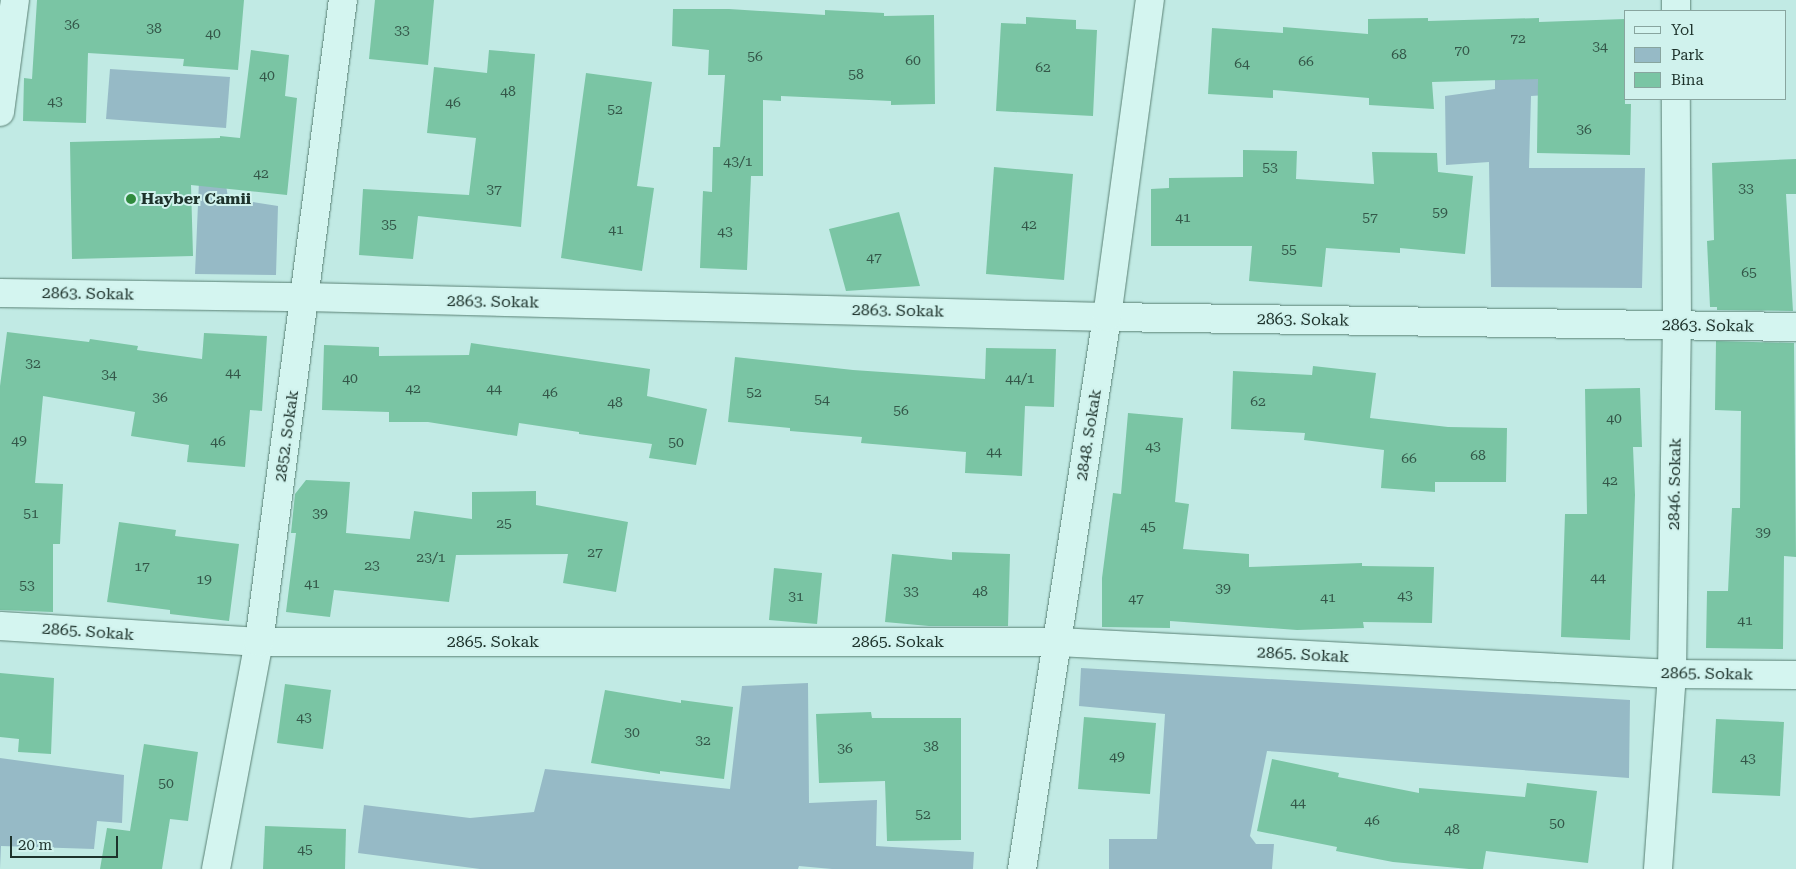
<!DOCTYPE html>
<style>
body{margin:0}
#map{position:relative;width:1796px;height:869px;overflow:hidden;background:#c1eae4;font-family:"Roboto Serif",serif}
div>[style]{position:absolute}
.green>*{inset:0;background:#96bac6}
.building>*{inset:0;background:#7ac5a4}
.roads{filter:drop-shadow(0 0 1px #5a8175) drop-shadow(0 0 1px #5a8175)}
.minor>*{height:28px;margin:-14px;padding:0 14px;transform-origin:14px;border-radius:14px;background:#d4f5f0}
.dots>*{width:14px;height:14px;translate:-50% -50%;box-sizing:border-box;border:2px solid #d0f2ed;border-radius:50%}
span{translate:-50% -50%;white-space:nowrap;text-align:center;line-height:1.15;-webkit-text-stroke:4px #d0f2ed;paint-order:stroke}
.number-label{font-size:14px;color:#345749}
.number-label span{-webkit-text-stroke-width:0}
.poi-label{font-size:16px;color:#1d322b;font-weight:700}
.left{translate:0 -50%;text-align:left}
.street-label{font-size:16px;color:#1d322b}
.legend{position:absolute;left:1624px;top:10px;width:162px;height:90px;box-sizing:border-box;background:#d0f2ed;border:1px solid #88a59f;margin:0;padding:6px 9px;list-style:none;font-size:15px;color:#1d322b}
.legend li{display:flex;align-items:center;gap:10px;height:25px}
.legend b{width:25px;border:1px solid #88a59f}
.scale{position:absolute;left:10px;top:836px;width:108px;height:22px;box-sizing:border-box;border:2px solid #1d322b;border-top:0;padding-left:6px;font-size:15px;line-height:18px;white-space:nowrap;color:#1d322b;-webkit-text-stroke:4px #d0f2ed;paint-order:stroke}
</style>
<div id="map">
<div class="green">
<i style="clip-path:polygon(1562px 65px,1562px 94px,1531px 96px,1529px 168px,1645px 168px,1642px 288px,1491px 287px,1489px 162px,1446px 165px,1445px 96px,1495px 89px,1495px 69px)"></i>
<i style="clip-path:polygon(110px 69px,230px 77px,226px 128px,106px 119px)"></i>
<i style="clip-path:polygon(225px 178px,228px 198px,278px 206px,276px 275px,195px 274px,199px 181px)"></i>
<i style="clip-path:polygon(1081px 668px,1630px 700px,1629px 778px,1267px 751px,1250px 836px,1256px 844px,1274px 844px,1272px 869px,1109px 869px,1109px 839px,1157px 839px,1165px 714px,1079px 706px)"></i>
<i style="clip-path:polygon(808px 683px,809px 803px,877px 800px,876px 846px,974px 852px,973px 869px,832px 869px,799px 866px,798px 869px,480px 869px,358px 853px,364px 805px,470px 818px,534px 812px,545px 769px,730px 789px,742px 686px)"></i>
<i style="clip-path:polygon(0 758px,124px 775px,122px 823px,97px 821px,94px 849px,1px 846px,0 869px)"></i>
</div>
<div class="building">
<i style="clip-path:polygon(37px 0,244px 0,238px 70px,183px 66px,184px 59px,88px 53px,86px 123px,23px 121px,24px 78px,32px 79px)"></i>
<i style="clip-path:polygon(375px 0,434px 0,428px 65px,369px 59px)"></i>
<i style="clip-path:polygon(673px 9px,729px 9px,825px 15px,825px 10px,884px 13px,884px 16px,934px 15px,935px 104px,891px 105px,891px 101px,781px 96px,781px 101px,763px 100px,763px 176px,751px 176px,747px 270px,700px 268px,703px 191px,712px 192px,713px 147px,720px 147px,725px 75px,708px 75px,709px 50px,672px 46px)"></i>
<i style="clip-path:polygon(1026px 17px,1076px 20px,1076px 29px,1097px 30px,1093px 116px,996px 111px,1001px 23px,1026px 24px)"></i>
<i style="clip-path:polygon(1428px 18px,1428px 21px,1539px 18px,1539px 22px,1625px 19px,1625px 104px,1631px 104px,1630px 155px,1537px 153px,1538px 79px,1432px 82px,1434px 109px,1369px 105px,1369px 98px,1273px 90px,1273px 98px,1208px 94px,1212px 28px,1283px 33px,1283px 27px,1368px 34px,1368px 19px)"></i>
<i style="clip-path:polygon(251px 50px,289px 55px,285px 96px,297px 98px,287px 195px,191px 185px,193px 256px,72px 259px,70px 142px,220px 138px,220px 136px,240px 138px)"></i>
<i style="clip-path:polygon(489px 50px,535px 54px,521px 227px,418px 216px,413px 259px,359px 255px,363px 189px,469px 195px,476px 138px,427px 133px,434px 67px,487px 73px)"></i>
<i style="clip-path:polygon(586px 73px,652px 82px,637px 186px,654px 188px,642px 271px,561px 258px)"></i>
<i style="clip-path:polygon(1243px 150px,1297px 151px,1296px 179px,1374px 184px,1372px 152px,1437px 153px,1438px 172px,1473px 176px,1465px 254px,1400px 248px,1400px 253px,1326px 248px,1322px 287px,1249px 281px,1252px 246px,1151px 246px,1151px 189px,1169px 188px,1169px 178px,1243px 177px)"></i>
<i style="clip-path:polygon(1796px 159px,1796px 194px,1786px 194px,1793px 311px,1717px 310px,1717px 307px,1710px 307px,1707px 241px,1714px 240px,1712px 163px)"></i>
<i style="clip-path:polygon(994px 167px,1073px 174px,1064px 280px,986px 274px)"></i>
<i style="clip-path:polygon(899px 212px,920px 286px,846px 291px,829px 229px)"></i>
<i style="clip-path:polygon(7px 332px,89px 342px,90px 339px,138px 346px,137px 350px,202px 359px,204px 333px,267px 336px,262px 411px,250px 410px,245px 467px,187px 462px,189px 445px,131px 436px,135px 412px,43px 396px,35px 483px,63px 484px,60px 544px,53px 544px,53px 612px,0 610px,0 386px)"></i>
<i style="clip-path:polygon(1716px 341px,1794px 343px,1796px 557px,1784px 556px,1783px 649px,1706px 648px,1707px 591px,1728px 591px,1732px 508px,1740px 508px,1741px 411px,1715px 410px)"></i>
<i style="clip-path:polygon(471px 343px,650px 369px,647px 396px,707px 409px,696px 465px,649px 458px,652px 444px,579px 434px,579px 432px,519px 423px,517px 436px,428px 422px,389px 422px,389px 412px,322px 410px,324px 345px,379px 347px,379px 356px,469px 355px)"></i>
<i style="clip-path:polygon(986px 348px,1056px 349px,1054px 407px,1025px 406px,1022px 476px,965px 473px,966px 452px,861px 443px,862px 437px,790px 431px,790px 428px,728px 422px,735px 357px,853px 370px,985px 379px)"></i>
<i style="clip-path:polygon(1313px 366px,1376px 373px,1370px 418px,1448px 427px,1507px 428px,1506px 482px,1435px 482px,1435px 492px,1381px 488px,1384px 450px,1304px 440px,1305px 433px,1231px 429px,1233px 371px,1312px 375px)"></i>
<i style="clip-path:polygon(1640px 388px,1642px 447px,1633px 447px,1635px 495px,1630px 640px,1561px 637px,1565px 514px,1587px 514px,1585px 389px)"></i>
<i style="clip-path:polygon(1128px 413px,1183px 418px,1175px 502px,1189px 504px,1183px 549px,1249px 554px,1249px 567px,1362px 563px,1362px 566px,1434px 567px,1432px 623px,1363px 622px,1364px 628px,1297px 630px,1170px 621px,1170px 628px,1102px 627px,1102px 578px,1113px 493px,1121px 494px)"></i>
<i style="clip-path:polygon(306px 480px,350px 482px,346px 533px,410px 539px,414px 511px,472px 519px,472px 492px,536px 491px,536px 505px,628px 522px,616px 592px,563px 583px,568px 554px,456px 555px,449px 602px,334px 590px,330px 617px,286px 612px,296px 533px,291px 533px,295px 494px)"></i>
<i style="clip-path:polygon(119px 522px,176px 530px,175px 536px,239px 544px,229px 621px,170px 614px,170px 610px,107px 602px)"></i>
<i style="clip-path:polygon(952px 552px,1010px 554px,1008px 626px,929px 626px,885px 622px,892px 554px,952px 560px)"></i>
<i style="clip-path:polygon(774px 568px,822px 573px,817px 624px,769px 620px)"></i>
<i style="clip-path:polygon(0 673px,54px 678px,51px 754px,18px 752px,19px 739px,0 737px)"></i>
<i style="clip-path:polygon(285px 684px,331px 690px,323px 749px,277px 743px)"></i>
<i style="clip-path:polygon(605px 690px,681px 703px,681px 700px,733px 707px,724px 779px,660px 771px,660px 774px,591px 763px)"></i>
<i style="clip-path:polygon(871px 712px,872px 718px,961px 718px,961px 840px,887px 841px,885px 781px,819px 783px,816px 714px)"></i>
<i style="clip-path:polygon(1084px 717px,1156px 723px,1150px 794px,1078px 789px)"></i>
<i style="clip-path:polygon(1716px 719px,1784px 722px,1780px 796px,1712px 793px)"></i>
<i style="clip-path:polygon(144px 744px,198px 752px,188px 821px,170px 819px,162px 869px,100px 869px,107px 828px,130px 831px)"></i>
<i style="clip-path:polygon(1272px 759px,1339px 773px,1338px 777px,1419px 793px,1419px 788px,1525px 797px,1527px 783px,1597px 791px,1588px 863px,1486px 851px,1483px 869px,1469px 869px,1393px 862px,1336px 851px,1337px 847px,1257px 831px)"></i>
<i style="clip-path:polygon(265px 826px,346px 829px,345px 869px,263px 869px)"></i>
</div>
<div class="roads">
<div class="minor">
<i style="left:1676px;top:0;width:11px;rotate:90deg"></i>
<i style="left:0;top:112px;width:113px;rotate:-82.4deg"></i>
<i style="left:0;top:293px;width:305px;rotate:0.8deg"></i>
<i style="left:305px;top:297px;width:802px;rotate:1.43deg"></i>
<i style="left:1107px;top:317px;width:689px;rotate:0.83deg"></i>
<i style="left:0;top:626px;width:259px;rotate:3.5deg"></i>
<i style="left:259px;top:642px;width:799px"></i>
<i style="left:1058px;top:642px;width:615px;rotate:2.98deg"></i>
<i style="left:1672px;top:674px;width:124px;rotate:0.5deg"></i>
<i style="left:216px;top:869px;width:231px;rotate:-79.3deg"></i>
<i style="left:259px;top:642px;width:647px;rotate:-82.55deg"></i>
<i style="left:1022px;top:869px;width:559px;rotate:-81.25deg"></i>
<i style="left:1107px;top:317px;width:320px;rotate:-82.3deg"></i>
<i style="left:1658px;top:869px;width:196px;rotate:-85.9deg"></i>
<i style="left:1672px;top:674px;width:348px;rotate:-89.2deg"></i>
<i style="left:1677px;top:326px;width:227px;rotate:-90.3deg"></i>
</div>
</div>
<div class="dots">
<i style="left:131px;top:199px;background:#308b3d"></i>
</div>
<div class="number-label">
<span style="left:72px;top:24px">36</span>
<span style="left:154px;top:28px">38</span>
<span style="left:402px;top:30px">33</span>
<span style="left:213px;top:33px">40</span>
<span style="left:1518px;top:38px">72</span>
<span style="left:1600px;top:46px">34</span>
<span style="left:1462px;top:50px">70</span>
<span style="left:1399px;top:54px">68</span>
<span style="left:755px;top:56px">56</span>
<span style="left:913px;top:60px">60</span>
<span style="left:1306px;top:61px">66</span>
<span style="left:1242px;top:63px">64</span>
<span style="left:1043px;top:67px">62</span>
<span style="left:856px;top:74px">58</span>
<span style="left:267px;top:75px">40</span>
<span style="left:508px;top:91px">48</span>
<span style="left:55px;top:101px">43</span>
<span style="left:453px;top:102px">46</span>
<span style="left:615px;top:109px">52</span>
<span style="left:1584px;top:129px">36</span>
<span style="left:738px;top:161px">43/1</span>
<span style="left:1270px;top:167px">53</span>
<span style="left:261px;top:173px">42</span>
<span style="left:1746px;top:188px">33</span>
<span style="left:494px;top:189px">37</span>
<span style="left:1440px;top:212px">59</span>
<span style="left:1183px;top:217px">41</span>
<span style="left:1370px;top:217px">57</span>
<span style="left:389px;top:224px">35</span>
<span style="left:1029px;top:224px">42</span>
<span style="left:616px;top:229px">41</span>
<span style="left:725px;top:231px">43</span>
<span style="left:1289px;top:249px">55</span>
<span style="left:874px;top:257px">47</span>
<span style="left:1749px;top:272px">65</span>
<span style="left:33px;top:363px">32</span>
<span style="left:233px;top:372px">44</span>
<span style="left:109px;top:374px">34</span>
<span style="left:350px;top:378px">40</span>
<span style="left:1020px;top:378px">44/1</span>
<span style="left:413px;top:388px">42</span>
<span style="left:494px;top:388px">44</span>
<span style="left:550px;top:392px">46</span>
<span style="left:754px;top:392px">52</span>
<span style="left:160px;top:397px">36</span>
<span style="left:822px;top:399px">54</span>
<span style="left:1258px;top:401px">62</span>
<span style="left:615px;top:402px">48</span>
<span style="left:901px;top:410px">56</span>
<span style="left:1614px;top:418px">40</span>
<span style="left:19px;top:440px">49</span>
<span style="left:218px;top:441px">46</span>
<span style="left:676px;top:442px">50</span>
<span style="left:1153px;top:446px">43</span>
<span style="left:994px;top:451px">44</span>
<span style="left:1478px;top:455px">68</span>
<span style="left:1409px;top:458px">66</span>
<span style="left:1610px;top:480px">42</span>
<span style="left:31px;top:513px">51</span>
<span style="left:320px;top:513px">39</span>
<span style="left:504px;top:523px">25</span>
<span style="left:1148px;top:526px">45</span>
<span style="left:1763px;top:532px">39</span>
<span style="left:595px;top:552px">27</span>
<span style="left:431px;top:557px">23/1</span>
<span style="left:372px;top:565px">23</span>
<span style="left:142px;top:566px">17</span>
<span style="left:1598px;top:577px">44</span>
<span style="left:204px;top:579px">19</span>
<span style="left:312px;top:583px">41</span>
<span style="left:27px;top:585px">53</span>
<span style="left:1223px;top:588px">39</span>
<span style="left:911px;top:591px">33</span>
<span style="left:980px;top:591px">48</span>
<span style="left:1405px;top:595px">43</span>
<span style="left:796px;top:596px">31</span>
<span style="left:1328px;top:597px">41</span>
<span style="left:1136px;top:598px">47</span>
<span style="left:1745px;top:620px">41</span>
<span style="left:304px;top:717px">43</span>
<span style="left:632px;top:732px">30</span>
<span style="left:703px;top:740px">32</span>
<span style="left:931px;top:746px">38</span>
<span style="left:845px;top:748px">36</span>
<span style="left:1117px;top:756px">49</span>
<span style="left:1748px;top:758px">43</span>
<span style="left:166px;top:783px">50</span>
<span style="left:1298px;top:802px">44</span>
<span style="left:923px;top:814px">52</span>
<span style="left:1372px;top:820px">46</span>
<span style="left:1557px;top:823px">50</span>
<span style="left:1452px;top:829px">48</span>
<span style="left:305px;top:849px">45</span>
</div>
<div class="poi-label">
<span class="left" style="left:141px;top:199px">Hayber Camii</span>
</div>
<div class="street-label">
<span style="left:88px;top:294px;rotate:1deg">2863. Sokak</span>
<span style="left:493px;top:302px;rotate:1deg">2863. Sokak</span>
<span style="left:898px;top:311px;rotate:1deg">2863. Sokak</span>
<span style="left:1303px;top:320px;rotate:1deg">2863. Sokak</span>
<span style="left:1708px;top:326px;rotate:1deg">2863. Sokak</span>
<span style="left:1089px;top:435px;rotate:-81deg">2848. Sokak</span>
<span style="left:287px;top:436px;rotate:-82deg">2852. Sokak</span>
<span style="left:1675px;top:484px;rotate:-89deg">2846. Sokak</span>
<span style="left:88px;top:632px;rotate:4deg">2865. Sokak</span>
<span style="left:493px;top:642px">2865. Sokak</span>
<span style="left:898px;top:642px">2865. Sokak</span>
<span style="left:1303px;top:655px;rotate:3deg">2865. Sokak</span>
<span style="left:1707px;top:674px;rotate:1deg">2865. Sokak</span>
</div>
<ul class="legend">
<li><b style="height:6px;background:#d4f5f0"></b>Yol</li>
<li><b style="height:14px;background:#96bac6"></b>Park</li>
<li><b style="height:14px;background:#7ac5a4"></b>Bina</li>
</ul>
<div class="scale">20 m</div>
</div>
